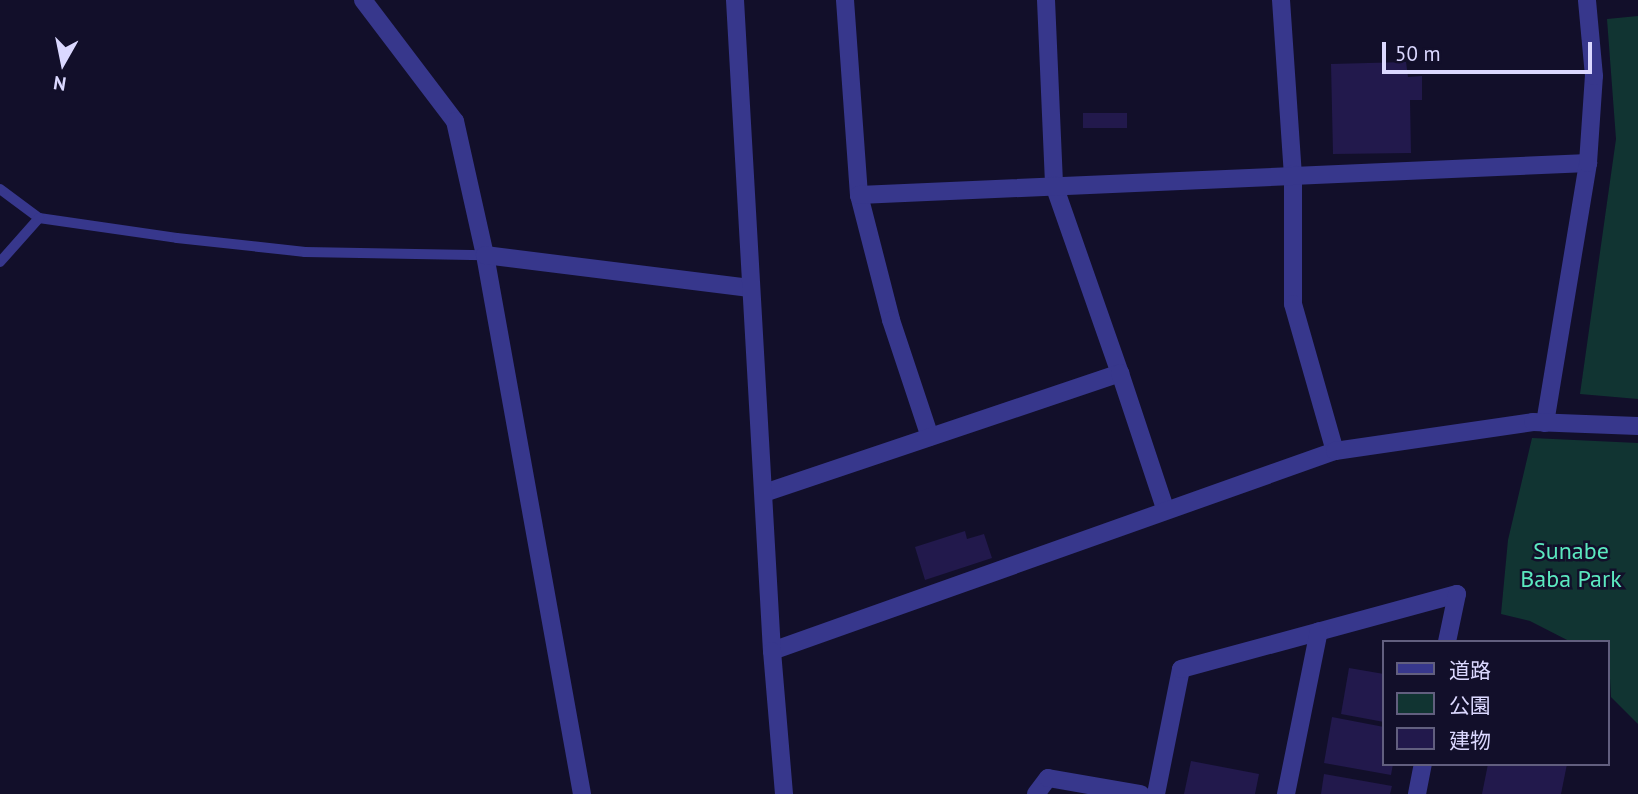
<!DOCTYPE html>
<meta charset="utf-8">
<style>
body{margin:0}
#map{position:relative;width:1638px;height:794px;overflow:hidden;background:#120f2a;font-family:"PT Sans","Noto Sans JP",sans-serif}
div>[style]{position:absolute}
.green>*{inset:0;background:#113432}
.building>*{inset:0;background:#22194c}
.service>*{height:10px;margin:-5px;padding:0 5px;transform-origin:5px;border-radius:5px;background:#37378c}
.minor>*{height:18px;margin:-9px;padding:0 9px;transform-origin:9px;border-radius:9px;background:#37378c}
.tertiary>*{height:18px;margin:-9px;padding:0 9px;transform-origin:9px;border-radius:9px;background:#37378c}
span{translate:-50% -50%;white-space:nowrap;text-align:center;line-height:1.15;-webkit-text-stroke:5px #120f2a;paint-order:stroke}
.park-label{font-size:24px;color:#5be8bf}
.legend{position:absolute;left:1382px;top:640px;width:228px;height:126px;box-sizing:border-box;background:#120f2a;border:2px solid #625f7f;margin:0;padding:9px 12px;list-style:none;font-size:21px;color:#dbd8ff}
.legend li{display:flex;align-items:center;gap:14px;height:35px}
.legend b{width:35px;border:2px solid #625f7f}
.north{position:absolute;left:28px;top:28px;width:70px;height:70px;-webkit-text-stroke:5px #120f2a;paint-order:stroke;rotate:189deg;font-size:19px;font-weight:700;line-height:28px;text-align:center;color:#dbd8ff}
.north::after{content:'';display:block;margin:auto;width:24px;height:32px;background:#dbd8ff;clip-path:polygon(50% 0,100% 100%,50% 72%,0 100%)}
.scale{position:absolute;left:1382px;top:42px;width:210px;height:32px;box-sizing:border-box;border:4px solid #dbd8ff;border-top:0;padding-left:9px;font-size:21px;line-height:24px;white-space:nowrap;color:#dbd8ff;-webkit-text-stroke:5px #120f2a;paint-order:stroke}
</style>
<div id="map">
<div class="green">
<i style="clip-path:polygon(1638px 16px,1638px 399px,1580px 394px,1616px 139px,1607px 19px)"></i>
<i style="clip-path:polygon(1532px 438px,1638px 443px,1638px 724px,1611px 697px,1608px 642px,1571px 642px,1530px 621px,1501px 614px,1508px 540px)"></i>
</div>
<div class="building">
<i style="clip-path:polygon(1406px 62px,1408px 77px,1422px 76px,1422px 100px,1410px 100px,1411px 153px,1333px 154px,1331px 64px)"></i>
<i style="clip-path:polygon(1083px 113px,1127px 113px,1127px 128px,1083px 128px)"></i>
<i style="clip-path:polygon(965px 531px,967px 539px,984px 534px,992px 558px,925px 580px,915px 547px)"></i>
<i style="clip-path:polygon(1349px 668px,1384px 674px,1384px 722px,1341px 714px)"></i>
<i style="clip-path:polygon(1332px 717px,1384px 727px,1384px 764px,1393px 764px,1391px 775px,1324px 763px)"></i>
<i style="clip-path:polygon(1191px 761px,1259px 774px,1255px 794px,1184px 794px)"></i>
<i style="clip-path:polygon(1488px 764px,1567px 764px,1561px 794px,1482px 794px)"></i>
<i style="clip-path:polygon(1324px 774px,1392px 786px,1390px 794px,1321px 794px)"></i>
</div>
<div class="service">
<i style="left:0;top:189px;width:49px;rotate:36.6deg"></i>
<i style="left:39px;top:218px;width:139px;rotate:8.2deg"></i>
<i style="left:177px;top:238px;width:129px;rotate:6.2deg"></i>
<i style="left:305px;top:252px;width:180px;rotate:1deg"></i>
<i style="left:0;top:262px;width:59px;rotate:-48.4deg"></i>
</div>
<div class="minor">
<i style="left:363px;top:0;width:152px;rotate:52.8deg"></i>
<i style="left:455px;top:121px;width:137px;rotate:77.4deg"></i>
<i style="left:485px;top:255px;width:548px;rotate:79.8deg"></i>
<i style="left:845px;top:0;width:196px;rotate:85.9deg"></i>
<i style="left:859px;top:195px;width:129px;rotate:75.6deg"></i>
<i style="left:891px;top:320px;width:123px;rotate:71.6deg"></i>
<i style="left:1046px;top:0;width:185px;rotate:87.5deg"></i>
<i style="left:1054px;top:185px;width:199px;rotate:70.7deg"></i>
<i style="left:1281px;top:0;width:174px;rotate:86.1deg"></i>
<i style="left:1293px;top:174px;width:130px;rotate:90deg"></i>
<i style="left:1293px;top:304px;width:153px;rotate:74.1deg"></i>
<i style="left:859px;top:195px;width:730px;rotate:-2.51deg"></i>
<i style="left:485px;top:255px;width:267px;rotate:7.1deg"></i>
<i style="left:1545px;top:423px;width:264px;rotate:-80.6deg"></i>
<i style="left:1588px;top:163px;width:87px;rotate:-86.1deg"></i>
<i style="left:1594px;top:76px;width:76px;rotate:-95.3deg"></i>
<i style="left:764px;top:493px;width:376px;rotate:-18.6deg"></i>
<i style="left:1120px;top:373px;width:142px;rotate:71.6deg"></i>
<i style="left:772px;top:651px;width:597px;rotate:-19.56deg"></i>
<i style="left:1335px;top:451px;width:200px;rotate:-8.3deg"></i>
<i style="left:1533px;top:422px;width:105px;rotate:2.2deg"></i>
<i style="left:1036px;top:794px;width:20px;rotate:-53deg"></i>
<i style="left:1048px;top:778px;width:94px;rotate:9.8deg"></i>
<i style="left:1156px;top:794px;width:127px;rotate:-78.7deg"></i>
<i style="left:1181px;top:669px;width:286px;rotate:-15.2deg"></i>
<i style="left:1457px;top:594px;width:49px;rotate:101.8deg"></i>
<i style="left:1286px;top:794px;width:166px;rotate:-78.6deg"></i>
<i style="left:1417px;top:794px;width:31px;rotate:-79deg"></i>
</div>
<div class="tertiary">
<i style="left:735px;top:0;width:652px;rotate:86.75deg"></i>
<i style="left:772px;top:651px;width:144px;rotate:85.2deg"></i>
</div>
<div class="park-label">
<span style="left:1571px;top:565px">Sunabe<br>Baba Park</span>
</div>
<ul class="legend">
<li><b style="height:9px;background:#37378c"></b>道路</li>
<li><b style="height:19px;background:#113432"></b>公園</li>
<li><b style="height:19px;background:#22194c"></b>建物</li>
</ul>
<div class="north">N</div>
<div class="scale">50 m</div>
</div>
